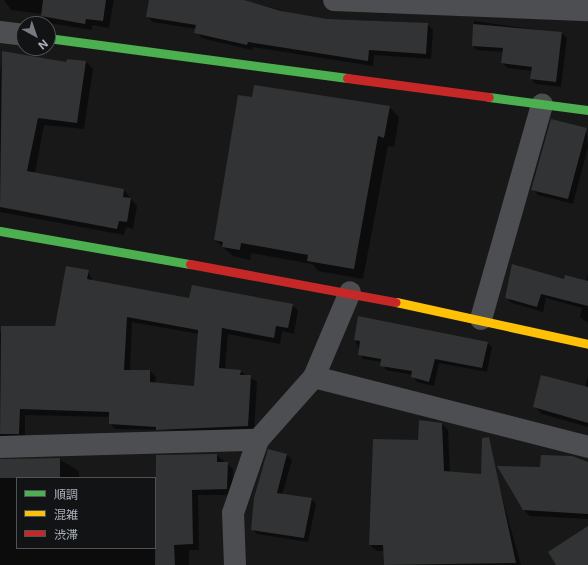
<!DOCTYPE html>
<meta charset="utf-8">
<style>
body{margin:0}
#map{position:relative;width:588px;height:565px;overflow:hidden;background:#181818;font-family:Inter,"Noto Sans JP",sans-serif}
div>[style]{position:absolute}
.shadow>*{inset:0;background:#0007}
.building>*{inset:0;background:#323334}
.street>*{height:22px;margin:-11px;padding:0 11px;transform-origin:11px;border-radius:11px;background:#4d4e51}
.fast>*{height:9px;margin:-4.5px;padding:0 4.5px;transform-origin:4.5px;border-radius:4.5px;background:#4caf50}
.slow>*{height:9px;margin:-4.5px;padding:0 4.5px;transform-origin:4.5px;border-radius:4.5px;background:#ffc107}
.jam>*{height:9px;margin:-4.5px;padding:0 4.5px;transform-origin:4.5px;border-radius:4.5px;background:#c62828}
span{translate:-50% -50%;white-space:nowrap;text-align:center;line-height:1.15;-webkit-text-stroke:3.5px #121315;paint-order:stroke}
.legend{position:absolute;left:16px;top:477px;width:140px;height:72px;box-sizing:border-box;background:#121315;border:1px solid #4f5257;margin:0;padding:5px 7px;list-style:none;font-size:12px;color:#aab0b9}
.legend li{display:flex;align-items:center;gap:8px;height:20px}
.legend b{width:20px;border:1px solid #4f5257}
.north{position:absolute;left:16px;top:16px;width:40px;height:40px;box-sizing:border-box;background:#121315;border:1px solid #4f5257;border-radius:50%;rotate:140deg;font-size:11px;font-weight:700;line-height:16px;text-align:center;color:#aab0b9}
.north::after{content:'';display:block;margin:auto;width:14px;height:18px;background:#777b81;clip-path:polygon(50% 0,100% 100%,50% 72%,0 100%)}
</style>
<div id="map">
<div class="shadow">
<i style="clip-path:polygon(4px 0,114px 0,109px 28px,92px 25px,92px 30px,49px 23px,42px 14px,11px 10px)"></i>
<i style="clip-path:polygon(150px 0,240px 0,281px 10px,287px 16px,356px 23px,357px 20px,427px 24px,433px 30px,431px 59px,374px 55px,373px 66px,253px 47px,252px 50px,201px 38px,196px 29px,153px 22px,147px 16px)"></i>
<i style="clip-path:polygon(474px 21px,562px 33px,567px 38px,561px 87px,536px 84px,531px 79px,532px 71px,507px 68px,503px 63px,504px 52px,477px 50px,473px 46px)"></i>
<i style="clip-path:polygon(3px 53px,67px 63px,86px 62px,93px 69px,84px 129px,44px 125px,35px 173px,124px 190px,137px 206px,133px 229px,126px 227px,124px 235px,0 212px,0 73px)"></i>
<i style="clip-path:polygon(252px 98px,389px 107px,399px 117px,394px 147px,388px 146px,363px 279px,318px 271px,312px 264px,251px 253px,250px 260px,233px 256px,215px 240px)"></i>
<i style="clip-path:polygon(586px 129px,588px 147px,573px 204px,538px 195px,533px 189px)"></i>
<i style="clip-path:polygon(evenodd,88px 271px,93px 282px,190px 299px,292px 305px,298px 310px,294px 334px,282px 331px,280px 344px,228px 334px,225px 369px,240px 371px,257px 382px,254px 432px,115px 429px,110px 423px,110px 417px,25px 415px,25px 439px,0 442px,0 332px,56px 327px,88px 271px,132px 322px,199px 334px,195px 387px,155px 384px,156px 377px,150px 371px,130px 371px,132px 322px)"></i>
<i style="clip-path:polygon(588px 274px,588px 323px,580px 317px,582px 308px,546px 298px,543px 312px,512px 303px,506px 298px,565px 280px,586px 281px)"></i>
<i style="clip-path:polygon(355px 340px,488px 343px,492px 347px,487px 372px,439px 363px,434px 386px,417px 382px,413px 375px,386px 370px,382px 362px,363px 359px)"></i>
<i style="clip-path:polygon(588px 375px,588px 427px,542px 414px,534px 406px,585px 387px)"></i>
<i style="clip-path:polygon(442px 424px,448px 430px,450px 472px,498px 483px,521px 565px,385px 565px,384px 551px,377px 551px,370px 545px,419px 441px)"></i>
<i style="clip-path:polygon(217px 455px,233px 469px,232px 495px,198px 495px,199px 550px,189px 550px,189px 565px,0 565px,0 460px,59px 459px,79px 471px,79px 478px,17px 478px,17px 548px,155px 548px,158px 456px)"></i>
<i style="clip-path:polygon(287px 455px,292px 460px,282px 495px,311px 499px,316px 504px,308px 542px,257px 534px,252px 529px)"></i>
<i style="clip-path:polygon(572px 457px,588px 463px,588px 519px,530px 516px,524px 510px,541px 468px)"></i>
</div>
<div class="building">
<i style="clip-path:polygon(43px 0,106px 0,103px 21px,86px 19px,85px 24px,41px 16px)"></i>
<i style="clip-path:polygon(149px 0,244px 0,281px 11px,327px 19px,428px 23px,426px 54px,369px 50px,368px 61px,248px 42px,247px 45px,194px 33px,196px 25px,146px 17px)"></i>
<i style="clip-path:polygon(473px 24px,562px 32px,556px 82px,530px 79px,532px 67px,501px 63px,503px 48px,472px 46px)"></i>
<i style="clip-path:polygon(2px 51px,66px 62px,67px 59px,86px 61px,77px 123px,38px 118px,27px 171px,124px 189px,123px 197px,131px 198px,127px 222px,119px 221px,117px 229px,0 207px)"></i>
<i style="clip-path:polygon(254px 85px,390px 106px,384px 138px,378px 136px,354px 269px,307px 261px,308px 255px,241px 243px,240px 250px,222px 247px,223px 242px,214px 240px,238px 95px,252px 97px)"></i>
<i style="clip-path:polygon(551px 119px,587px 128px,568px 199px,531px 190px)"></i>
<i style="clip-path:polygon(512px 264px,564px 279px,565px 275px,588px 281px,588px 306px,541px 294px,537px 307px,505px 298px)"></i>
<i style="clip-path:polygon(evenodd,66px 266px,89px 270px,87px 279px,189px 298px,192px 285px,293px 304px,288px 328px,276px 326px,274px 338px,222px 328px,219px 368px,241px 370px,240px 375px,251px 375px,248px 426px,156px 430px,156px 427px,109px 424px,109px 412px,20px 409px,19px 434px,0 434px,1px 326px,55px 326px,66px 266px,127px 317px,198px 330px,194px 386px,150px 382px,150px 370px,124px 370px,127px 317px)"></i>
<i style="clip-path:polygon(358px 316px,488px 342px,482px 368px,435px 359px,429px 382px,411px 377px,412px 371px,380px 366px,381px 359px,358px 355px,360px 341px,354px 340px)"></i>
<i style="clip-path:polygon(541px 375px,588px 387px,588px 423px,533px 407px)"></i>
<i style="clip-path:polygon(419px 420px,442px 423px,444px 471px,481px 474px,482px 438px,489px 437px,516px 563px,384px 565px,383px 545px,369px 545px,373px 439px,418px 440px)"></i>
<i style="clip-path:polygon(268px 449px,287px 454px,277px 493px,312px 498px,304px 538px,251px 530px,254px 498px)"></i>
<i style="clip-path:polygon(217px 454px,217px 462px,228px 462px,227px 489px,192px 490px,193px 544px,174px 545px,175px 565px,155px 565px,156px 455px)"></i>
<i style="clip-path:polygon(541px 455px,572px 456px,588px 462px,588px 514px,523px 510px,497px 466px,540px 467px)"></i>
<i style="clip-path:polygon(60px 458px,60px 478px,0 478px,0 459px)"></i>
<i style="clip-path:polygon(588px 526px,588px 565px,556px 565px,548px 552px)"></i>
</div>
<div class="street">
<i style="left:334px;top:0;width:254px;rotate:2.3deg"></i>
<i style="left:0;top:32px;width:24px;rotate:7deg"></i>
<i style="left:481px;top:319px;width:223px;rotate:-74.1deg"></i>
<i style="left:314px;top:377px;width:283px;rotate:14.3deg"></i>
<i style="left:0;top:447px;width:258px;rotate:-1.6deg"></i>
<i style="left:235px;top:565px;width:52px;rotate:-92.2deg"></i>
<i style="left:233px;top:513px;width:77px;rotate:-71.1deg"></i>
<i style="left:258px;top:440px;width:84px;rotate:-48.4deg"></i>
<i style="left:314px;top:377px;width:92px;rotate:-67deg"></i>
</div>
<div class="fast">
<i style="left:48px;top:38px;width:302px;rotate:7.6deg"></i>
<i style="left:489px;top:97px;width:100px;rotate:7.5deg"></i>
<i style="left:0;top:231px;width:193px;rotate:9.9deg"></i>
</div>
<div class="slow">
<i style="left:396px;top:302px;width:197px;rotate:12.3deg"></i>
</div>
<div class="jam">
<i style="left:347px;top:78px;width:143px;rotate:7.6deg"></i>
<i style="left:190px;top:264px;width:209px;rotate:10.5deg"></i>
</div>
<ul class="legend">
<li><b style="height:5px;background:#4caf50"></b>順調</li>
<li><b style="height:5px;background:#ffc107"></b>混雑</li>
<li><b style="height:5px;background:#c62828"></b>渋滞</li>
</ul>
<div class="north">N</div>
</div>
